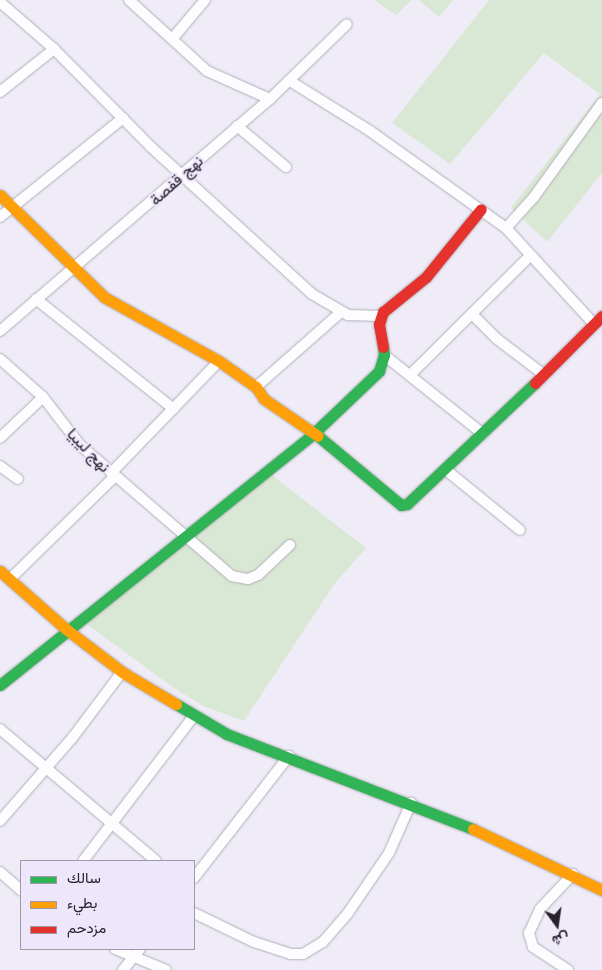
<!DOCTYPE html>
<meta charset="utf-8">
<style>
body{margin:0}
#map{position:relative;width:602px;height:970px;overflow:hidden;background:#efecf7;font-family:Quicksand,Vazirmatn,sans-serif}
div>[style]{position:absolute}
.green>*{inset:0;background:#d9e8d4}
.roads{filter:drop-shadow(0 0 1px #b1aeb8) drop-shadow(0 0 1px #b1aeb8)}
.street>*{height:10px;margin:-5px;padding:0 5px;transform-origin:5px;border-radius:5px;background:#fdfcfe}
.fast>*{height:11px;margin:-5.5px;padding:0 5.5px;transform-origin:5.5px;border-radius:5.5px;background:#30b455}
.slow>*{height:11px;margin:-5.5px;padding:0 5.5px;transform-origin:5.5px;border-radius:5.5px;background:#ff9f0a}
.jam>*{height:11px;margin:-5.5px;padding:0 5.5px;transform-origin:5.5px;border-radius:5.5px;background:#e5322d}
span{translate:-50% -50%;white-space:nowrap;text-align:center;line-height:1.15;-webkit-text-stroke:4px #eee7fc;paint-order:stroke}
.street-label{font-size:16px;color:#27232d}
.legend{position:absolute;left:20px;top:860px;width:175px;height:90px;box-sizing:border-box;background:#eee7fc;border:1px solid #9e99a9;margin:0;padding:6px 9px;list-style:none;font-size:15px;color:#27232d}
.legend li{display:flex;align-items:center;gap:10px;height:25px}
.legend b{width:25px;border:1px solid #9e99a9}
.north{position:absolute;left:532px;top:900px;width:50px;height:50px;-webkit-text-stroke:4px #eee7fc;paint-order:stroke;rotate:166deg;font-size:14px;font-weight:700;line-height:20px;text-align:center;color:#27232d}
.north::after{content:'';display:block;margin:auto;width:18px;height:22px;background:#27232d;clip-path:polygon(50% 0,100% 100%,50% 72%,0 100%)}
</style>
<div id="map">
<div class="green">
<i style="clip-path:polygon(374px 0,412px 0,396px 15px)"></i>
<i style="clip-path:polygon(419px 0,453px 0,439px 17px)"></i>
<i style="clip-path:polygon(489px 0,602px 0,602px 173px,547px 242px,511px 208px,600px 94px,544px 53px,450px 164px,392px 123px)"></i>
<i style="clip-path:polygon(269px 473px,366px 548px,335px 583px,244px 721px,203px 706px,171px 686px,80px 619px)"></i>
</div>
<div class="roads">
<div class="street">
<i style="left:129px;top:0;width:105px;rotate:42.3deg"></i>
<i style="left:207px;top:71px;width:69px;rotate:24deg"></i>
<i style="left:0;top:2px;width:72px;rotate:41deg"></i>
<i style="left:54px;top:49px;width:138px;rotate:45.3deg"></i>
<i style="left:151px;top:147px;width:218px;rotate:42.4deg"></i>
<i style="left:312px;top:294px;width:42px;rotate:30.3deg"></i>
<i style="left:348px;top:315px;width:32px;rotate:2deg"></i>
<i style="left:173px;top:38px;width:50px;rotate:-49.9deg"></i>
<i style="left:290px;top:81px;width:94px;rotate:32deg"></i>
<i style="left:370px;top:131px;width:167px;rotate:35.5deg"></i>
<i style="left:506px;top:228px;width:129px;rotate:47.5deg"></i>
<i style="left:0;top:92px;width:69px;rotate:-38.5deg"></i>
<i style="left:237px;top:126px;width:64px;rotate:39.9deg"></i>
<i style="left:0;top:217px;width:158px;rotate:-38.8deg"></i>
<i style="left:506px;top:228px;width:42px;rotate:-47.9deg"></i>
<i style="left:534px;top:197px;width:116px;rotate:-54.1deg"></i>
<i style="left:36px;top:299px;width:176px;rotate:38.6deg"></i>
<i style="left:472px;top:314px;width:35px;rotate:45deg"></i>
<i style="left:497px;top:339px;width:58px;rotate:37.3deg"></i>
<i style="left:0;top:331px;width:356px;rotate:-40.7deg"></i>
<i style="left:270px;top:99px;width:107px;rotate:-44.2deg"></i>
<i style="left:384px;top:355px;width:127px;rotate:38.6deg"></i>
<i style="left:0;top:359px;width:57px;rotate:41.5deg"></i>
<i style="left:43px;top:397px;width:61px;rotate:52.4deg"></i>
<i style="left:80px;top:445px;width:201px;rotate:40.8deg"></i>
<i style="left:232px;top:576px;width:16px;rotate:11deg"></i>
<i style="left:248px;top:579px;width:11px;rotate:-22deg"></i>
<i style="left:258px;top:575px;width:44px;rotate:-43.2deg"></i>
<i style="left:411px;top:374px;width:168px;rotate:-44.8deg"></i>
<i style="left:256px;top:387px;width:113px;rotate:-41.4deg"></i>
<i style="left:0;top:438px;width:59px;rotate:-43.6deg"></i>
<i style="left:0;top:466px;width:22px;rotate:36deg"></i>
<i style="left:446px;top:470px;width:95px;rotate:39deg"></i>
<i style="left:111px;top:473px;width:156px;rotate:-46deg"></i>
<i style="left:10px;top:579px;width:146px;rotate:-44.4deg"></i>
<i style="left:0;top:729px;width:204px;rotate:40.2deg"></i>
<i style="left:0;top:821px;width:111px;rotate:-49deg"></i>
<i style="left:73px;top:737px;width:81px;rotate:-53deg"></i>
<i style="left:83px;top:861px;width:183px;rotate:-52.6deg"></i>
<i style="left:0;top:872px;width:28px;rotate:41deg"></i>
<i style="left:194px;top:878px;width:155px;rotate:-52.1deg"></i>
<i style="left:194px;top:913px;width:67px;rotate:25.8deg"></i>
<i style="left:254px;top:942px;width:38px;rotate:18deg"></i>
<i style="left:290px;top:954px;width:13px"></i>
<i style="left:303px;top:954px;width:23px;rotate:-31deg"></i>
<i style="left:323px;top:942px;width:38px;rotate:-49deg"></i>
<i style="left:348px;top:913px;width:73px;rotate:-55.7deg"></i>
<i style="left:389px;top:853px;width:55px;rotate:-66.3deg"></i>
<i style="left:115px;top:949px;width:55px;rotate:22.4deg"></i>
<i style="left:123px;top:970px;width:27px;rotate:-51deg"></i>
<i style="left:568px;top:970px;width:42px;rotate:-146.7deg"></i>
<i style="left:533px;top:947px;width:15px;rotate:-106deg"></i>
<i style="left:529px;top:933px;width:26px;rotate:-65deg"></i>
<i style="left:540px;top:909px;width:48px;rotate:-46.7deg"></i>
</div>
<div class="fast">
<i style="left:318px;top:436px;width:108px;rotate:39.7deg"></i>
<i style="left:401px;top:505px;width:6px;rotate:-9deg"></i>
<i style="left:407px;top:504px;width:176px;rotate:-43.4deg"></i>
<i style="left:0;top:685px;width:403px;rotate:-38.7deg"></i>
<i style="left:314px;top:433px;width:90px;rotate:-43.6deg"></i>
<i style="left:379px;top:371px;width:17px;rotate:-73deg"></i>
<i style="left:384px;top:355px;width:8px;rotate:-97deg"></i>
<i style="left:176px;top:704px;width:59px;rotate:30.5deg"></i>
<i style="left:227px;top:734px;width:264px;rotate:21.1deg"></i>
</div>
<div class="slow">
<i style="left:0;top:195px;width:146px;rotate:44.4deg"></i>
<i style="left:104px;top:297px;width:132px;rotate:29.1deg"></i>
<i style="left:219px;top:361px;width:45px;rotate:35.1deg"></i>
<i style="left:256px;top:387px;width:14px;rotate:56deg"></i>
<i style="left:264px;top:399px;width:65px;rotate:34.4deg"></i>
<i style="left:0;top:571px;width:88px;rotate:41.3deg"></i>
<i style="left:66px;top:629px;width:71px;rotate:37.5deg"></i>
<i style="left:122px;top:672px;width:63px;rotate:30.7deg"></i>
<i style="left:473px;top:829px;width:143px;rotate:25.3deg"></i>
</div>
<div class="jam">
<i style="left:383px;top:347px;width:23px;rotate:-100deg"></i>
<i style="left:379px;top:324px;width:13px;rotate:-72deg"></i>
<i style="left:383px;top:312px;width:55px;rotate:-39.1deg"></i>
<i style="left:426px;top:277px;width:87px;rotate:-51deg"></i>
<i style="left:535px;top:383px;width:95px;rotate:-45deg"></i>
</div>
</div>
<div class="street-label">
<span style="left:176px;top:180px;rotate:-42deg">نهج قفصة</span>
<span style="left:89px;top:450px;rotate:46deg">نهج ليبيا</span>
</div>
<ul class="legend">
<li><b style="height:6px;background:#30b455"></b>سالك</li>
<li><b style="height:6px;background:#ff9f0a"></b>بطيء</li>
<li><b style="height:6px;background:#e5322d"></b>مزدحم</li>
</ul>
<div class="north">ش</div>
</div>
